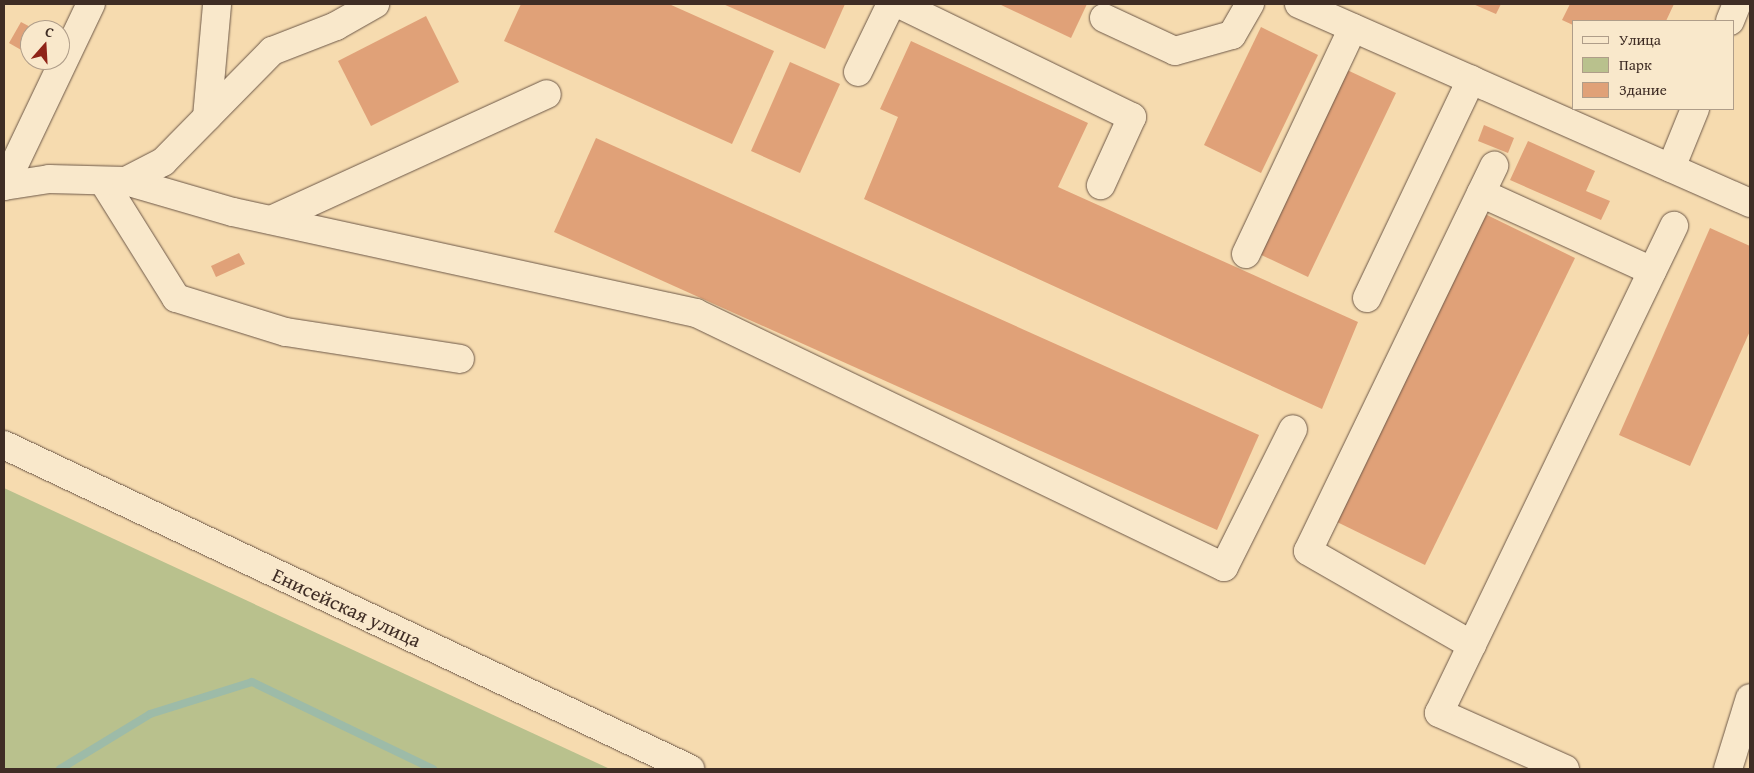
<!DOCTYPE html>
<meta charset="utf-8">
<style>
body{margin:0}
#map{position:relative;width:1754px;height:773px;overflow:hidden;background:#f6dbaf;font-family:"Gentium Book Plus",serif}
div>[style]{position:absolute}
.green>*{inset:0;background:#b9c18d}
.stream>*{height:8px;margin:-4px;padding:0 4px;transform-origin:4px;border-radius:4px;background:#9dbba8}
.building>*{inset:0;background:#e0a178}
.roads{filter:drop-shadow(0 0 1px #6d5848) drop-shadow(0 0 1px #6d5848)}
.minor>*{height:28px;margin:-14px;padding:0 14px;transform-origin:14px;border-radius:14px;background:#f9e8cb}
span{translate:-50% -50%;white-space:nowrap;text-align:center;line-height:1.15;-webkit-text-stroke:4px #f9e8cb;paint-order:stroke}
.street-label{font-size:20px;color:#3f2d25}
.frame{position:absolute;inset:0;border:5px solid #3f2d25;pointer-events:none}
.legend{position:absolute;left:1572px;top:20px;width:162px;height:90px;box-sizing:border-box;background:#f9e8cb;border:1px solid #af9d89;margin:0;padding:6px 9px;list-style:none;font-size:15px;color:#3f2d25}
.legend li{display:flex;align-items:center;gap:10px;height:25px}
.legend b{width:25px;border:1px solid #af9d89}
.north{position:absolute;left:20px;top:20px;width:50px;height:50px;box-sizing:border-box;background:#f9e8cb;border:1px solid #af9d89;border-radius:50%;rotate:19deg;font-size:14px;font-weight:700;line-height:20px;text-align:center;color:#3f2d25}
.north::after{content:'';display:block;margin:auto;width:18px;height:22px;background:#8f2418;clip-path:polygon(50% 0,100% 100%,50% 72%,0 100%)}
</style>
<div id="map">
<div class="green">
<i style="clip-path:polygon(4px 488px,610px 769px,4px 769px)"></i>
</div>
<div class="stream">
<i style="left:60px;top:769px;width:105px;rotate:-31.4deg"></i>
<i style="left:150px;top:714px;width:107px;rotate:-17.4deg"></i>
<i style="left:252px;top:682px;width:201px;rotate:25.7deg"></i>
</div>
<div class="building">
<i style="clip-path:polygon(521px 4px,669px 4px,774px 51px,732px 144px,504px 41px)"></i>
<i style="clip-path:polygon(723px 4px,845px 4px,825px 49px)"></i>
<i style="clip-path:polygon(999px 4px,1087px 4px,1071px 38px)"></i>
<i style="clip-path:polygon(1473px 4px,1501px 4px,1496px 14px)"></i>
<i style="clip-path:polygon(1570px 4px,1674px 4px,1666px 21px,1573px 21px,1573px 25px,1562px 20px)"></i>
<i style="clip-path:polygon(426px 16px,459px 82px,371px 126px,338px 61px)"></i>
<i style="clip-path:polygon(21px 22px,36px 30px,30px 30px,30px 55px,9px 43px)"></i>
<i style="clip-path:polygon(1261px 27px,1318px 55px,1261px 173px,1204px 145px)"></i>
<i style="clip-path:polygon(911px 41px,1088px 123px,1058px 187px,1358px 322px,1322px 409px,864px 199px,898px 117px,880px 109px)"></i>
<i style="clip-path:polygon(790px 62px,840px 84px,800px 173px,751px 151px)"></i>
<i style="clip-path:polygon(1345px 69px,1396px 93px,1308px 277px,1257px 253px)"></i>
<i style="clip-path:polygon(1484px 125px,1514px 138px,1508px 153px,1478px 141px)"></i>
<i style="clip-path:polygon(596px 138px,1259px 435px,1217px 530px,554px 232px)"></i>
<i style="clip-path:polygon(1528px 141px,1595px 171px,1586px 191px,1610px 201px,1601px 220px,1510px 180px)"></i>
<i style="clip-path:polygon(1485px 214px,1575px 258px,1425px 565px,1335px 521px)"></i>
<i style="clip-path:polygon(1710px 228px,1750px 246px,1750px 331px,1690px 466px,1619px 435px)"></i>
<i style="clip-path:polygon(239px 253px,245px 264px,216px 277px,211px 266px)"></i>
</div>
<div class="roads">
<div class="minor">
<i style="left:899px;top:4px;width:259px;rotate:25.9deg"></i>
<i style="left:1132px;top:117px;width:75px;rotate:114.5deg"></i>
<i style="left:1299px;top:4px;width:493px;rotate:23.8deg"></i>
<i style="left:1104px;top:18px;width:78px;rotate:24.9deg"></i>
<i style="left:1175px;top:51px;width:59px;rotate:-15.7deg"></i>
<i style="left:1232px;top:35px;width:36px;rotate:-60deg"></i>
<i style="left:1730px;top:21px;width:18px;rotate:-68deg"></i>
<i style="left:858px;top:72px;width:76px;rotate:-64.1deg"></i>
<i style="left:207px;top:117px;width:113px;rotate:-84.9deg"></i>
<i style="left:1671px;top:168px;width:64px;rotate:-67.9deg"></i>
<i style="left:103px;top:181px;width:138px;rotate:58deg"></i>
<i style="left:176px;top:298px;width:115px;rotate:17.2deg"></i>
<i style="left:286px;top:332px;width:176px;rotate:8.8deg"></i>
<i style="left:126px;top:181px;width:111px;rotate:16.2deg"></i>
<i style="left:233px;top:212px;width:474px;rotate:12.3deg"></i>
<i style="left:696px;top:313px;width:586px;rotate:25.69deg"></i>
<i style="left:1224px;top:567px;width:154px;rotate:-63.4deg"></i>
<i style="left:4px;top:186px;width:46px;rotate:-8.8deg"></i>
<i style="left:49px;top:179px;width:77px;rotate:1.5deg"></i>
<i style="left:126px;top:181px;width:42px;rotate:-27.2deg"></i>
<i style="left:163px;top:162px;width:156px;rotate:-45.5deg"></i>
<i style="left:272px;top:51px;width:69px;rotate:-21.3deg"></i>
<i style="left:336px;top:26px;width:45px;rotate:-29.4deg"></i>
<i style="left:4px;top:186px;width:202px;rotate:-64.5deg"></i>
<i style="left:1481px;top:193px;width:188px;rotate:24.5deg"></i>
<i style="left:271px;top:220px;width:303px;rotate:-24.5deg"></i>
<i style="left:1246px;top:254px;width:250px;rotate:-64.7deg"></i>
<i style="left:1367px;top:298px;width:242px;rotate:-64.5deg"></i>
<i style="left:4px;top:445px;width:759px;rotate:25.28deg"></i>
<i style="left:1472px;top:645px;width:189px;rotate:-150.2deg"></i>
<i style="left:1308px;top:551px;width:428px;rotate:-64.2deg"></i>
<i style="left:1565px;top:769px;width:138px;rotate:-156deg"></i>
<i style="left:1439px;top:713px;width:541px;rotate:-64.24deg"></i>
<i style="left:1728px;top:769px;width:74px;rotate:-72.8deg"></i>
</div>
</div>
<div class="street-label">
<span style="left:347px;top:607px;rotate:25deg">Енисейская улица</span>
</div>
<div class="frame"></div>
<ul class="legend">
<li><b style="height:6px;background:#f9e8cb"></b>Улица</li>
<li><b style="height:14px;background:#b9c18d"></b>Парк</li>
<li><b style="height:14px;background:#e0a178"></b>Здание</li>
</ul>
<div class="north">С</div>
</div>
